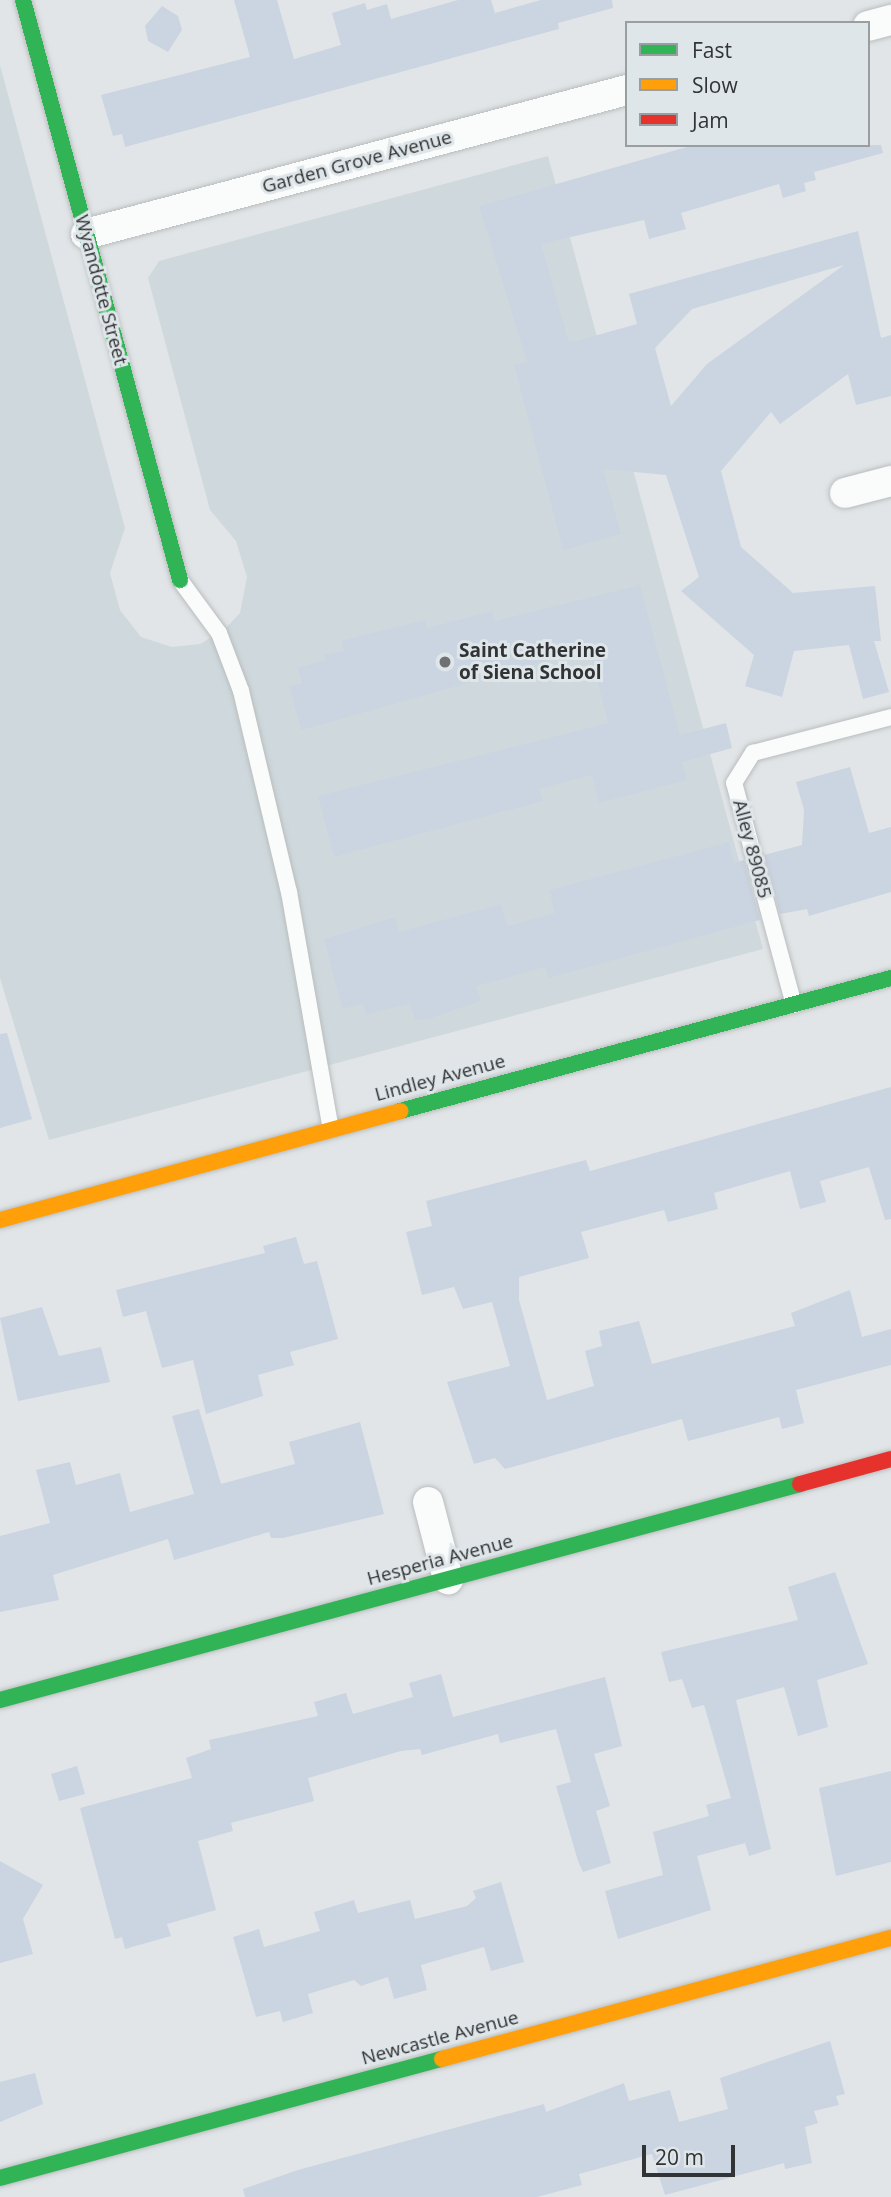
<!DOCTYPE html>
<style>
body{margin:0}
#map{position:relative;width:891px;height:2197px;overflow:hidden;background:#e1e5e7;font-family:"Open Sans",sans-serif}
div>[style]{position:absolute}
.built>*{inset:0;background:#cfd9dd}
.building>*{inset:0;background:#cbd4e1}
.roads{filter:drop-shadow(0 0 2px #babdbe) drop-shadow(0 0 2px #babdbe)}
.lane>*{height:16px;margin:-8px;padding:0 8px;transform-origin:8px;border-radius:8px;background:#fafbfb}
.street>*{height:30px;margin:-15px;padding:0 15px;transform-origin:15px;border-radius:15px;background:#fafbfb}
.fast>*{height:16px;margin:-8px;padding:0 8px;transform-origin:8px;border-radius:8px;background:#30b455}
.slow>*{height:16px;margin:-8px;padding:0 8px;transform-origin:8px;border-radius:8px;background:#ff9f0a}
.jam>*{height:16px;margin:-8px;padding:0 8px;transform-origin:8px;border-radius:8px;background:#e5322d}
.dots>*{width:19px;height:19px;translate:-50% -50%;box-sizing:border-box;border:4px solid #dfe6e9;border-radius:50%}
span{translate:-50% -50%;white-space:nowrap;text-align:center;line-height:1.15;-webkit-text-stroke:6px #dfe6e9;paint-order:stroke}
.street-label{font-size:19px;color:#313334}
.poi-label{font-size:19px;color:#313334;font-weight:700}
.left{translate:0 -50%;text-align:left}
.legend{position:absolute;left:625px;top:21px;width:245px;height:126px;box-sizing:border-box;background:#dfe6e9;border:2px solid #999ea1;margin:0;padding:9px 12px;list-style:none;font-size:21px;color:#313334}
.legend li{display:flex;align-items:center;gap:14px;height:35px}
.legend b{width:35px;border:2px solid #999ea1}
.scale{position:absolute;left:642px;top:2145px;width:93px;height:32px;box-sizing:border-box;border:4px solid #313334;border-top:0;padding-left:9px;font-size:21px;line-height:24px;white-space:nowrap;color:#313334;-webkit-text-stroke:5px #dfe6e9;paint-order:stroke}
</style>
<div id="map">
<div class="built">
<i style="clip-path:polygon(0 65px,125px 528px,110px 573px,120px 610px,141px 637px,172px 647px,200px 644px,225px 629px,240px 613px,247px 577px,236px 541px,210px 510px,148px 278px,159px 261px,548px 156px,763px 949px,49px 1140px,0 978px)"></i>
</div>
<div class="building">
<i style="clip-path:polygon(234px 0,277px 0,294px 59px,341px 45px,332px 13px,365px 3px,367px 10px,387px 4px,391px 19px,458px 0,491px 0,495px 13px,541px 0,612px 0,613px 8px,558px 23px,559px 29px,125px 147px,122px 134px,113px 136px,101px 95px,250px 57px)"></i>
<i style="clip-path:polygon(162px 6px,178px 16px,182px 30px,168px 52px,148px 41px,145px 26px)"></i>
<i style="clip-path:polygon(evenodd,694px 145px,881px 145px,883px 153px,814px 172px,816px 180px,804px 183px,806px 191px,783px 198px,779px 184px,681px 213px,686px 229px,649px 239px,644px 220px,541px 244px,569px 343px,637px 324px,629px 294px,858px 231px,881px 338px,891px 335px,891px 396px,856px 405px,848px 374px,780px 424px,771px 412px,721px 471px,741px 547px,793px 593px,875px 586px,881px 641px,874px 641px,889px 692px,863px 699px,849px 645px,794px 651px,782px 697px,745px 686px,754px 655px,681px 591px,699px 577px,666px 475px,603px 469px,621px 534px,563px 550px,514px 365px,527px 362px,479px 206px,694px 145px,844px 265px,707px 364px,671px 406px,655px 348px,692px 309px,844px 265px)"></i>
<i style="clip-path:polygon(640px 585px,680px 735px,726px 723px,732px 748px,682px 762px,687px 780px,599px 803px,592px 775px,539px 789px,543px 801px,334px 857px,318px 796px,608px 723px,589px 649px,301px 730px,289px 686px,302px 683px,298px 668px,326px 660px,324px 655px,344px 651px,341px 641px,367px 634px,426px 620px,427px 628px,492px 611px,494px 621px)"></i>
<i style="clip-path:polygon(850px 767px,869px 833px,891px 827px,891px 892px,809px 916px,807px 909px,780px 914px,764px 855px,802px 845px,804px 810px,796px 782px)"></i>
<i style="clip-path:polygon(729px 842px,734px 863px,744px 860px,760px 920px,548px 978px,545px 967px,476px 986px,481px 1001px,431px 1018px,415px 1020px,410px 1003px,366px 1015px,363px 1004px,342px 1009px,324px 939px,395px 917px,399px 932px,501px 904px,507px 926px,555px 913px,549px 890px)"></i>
<i style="clip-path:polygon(7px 1033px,32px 1119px,0 1128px,0 1034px)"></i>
<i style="clip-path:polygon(891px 1087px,891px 1219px,885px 1220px,869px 1167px,820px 1181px,826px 1202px,800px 1209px,790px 1171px,714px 1193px,718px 1209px,668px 1222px,664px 1210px,581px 1232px,589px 1258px,519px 1277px,519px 1300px,547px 1400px,594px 1386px,585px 1351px,602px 1346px,599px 1331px,639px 1321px,652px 1364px,795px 1326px,791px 1313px,850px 1290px,862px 1337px,891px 1329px,891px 1365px,796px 1390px,804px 1423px,782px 1429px,779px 1417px,688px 1441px,682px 1419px,505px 1469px,495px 1458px,474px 1464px,447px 1382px,510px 1366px,492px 1302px,463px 1309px,454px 1287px,422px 1295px,406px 1232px,432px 1226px,426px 1201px,586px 1160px,590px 1171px)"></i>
<i style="clip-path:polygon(296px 1237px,304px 1264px,317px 1261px,338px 1339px,290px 1352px,294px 1365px,258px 1375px,263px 1396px,206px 1414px,193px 1360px,162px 1368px,146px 1311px,123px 1317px,116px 1290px,265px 1253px,263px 1246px)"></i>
<i style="clip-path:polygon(42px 1307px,59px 1356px,101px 1347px,110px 1382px,18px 1401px,0 1318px)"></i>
<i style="clip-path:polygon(199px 1409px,221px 1484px,295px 1464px,289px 1442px,360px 1422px,384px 1514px,283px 1538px,271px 1538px,269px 1532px,174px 1560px,168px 1539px,53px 1575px,59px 1600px,0 1612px,0 1536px,50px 1523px,36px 1470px,70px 1462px,76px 1485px,120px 1473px,130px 1512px,194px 1494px,172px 1416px)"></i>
<i style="clip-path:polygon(835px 1572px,868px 1664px,817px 1680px,828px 1727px,798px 1736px,784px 1687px,736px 1700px,771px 1849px,749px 1856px,745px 1843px,697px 1856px,711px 1910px,618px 1939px,605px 1891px,663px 1875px,653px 1832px,709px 1816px,706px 1805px,731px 1798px,704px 1705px,692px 1708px,682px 1679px,669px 1682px,661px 1652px,798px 1620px,788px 1587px)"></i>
<i style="clip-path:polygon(441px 1674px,453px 1717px,605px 1677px,622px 1746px,594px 1754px,610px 1806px,596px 1811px,611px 1863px,583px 1872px,578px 1861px,556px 1786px,571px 1782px,556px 1729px,500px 1743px,498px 1734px,422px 1755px,420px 1749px,401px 1751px,308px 1778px,314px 1801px,231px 1823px,233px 1831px,198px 1841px,216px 1910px,167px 1924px,171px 1936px,125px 1949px,122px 1937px,115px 1939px,80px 1808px,192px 1778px,186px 1758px,211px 1749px,209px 1740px,318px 1716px,314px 1702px,346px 1693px,353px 1714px,413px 1697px,409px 1683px)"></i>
<i style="clip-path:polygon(77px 1766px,85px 1794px,59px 1801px,51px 1774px)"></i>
<i style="clip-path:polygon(891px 1771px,891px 1862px,836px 1876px,819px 1788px)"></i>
<i style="clip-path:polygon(0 1861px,43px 1885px,23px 1919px,33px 1954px,0 1963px)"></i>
<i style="clip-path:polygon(501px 1882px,524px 1962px,491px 1971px,484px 1947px,421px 1965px,427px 1990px,394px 1999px,388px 1977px,361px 1986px,354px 1980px,308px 1994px,313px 2013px,283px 2022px,280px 2011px,256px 2017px,233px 1937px,259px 1929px,264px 1947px,320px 1931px,314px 1912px,354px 1900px,358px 1913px,410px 1900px,415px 1919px,467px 1906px,476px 1898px,473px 1891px)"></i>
<i style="clip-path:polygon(830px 2041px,845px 2094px,836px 2096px,839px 2105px,814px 2111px,818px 2123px,805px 2127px,812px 2163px,785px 2169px,784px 2163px,665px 2195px,652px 2154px,579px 2174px,582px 2185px,537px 2197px,245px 2197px,243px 2189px,298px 2170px,544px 2104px,546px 2112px,624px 2083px,629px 2101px,670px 2090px,679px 2122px,728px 2109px,720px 2078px)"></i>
<i style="clip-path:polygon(35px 2073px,43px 2104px,0 2122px,0 2082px)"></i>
</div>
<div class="roads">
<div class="lane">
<i style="left:180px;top:580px;width:66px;rotate:53.7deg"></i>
<i style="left:219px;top:633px;width:62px;rotate:69.2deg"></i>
<i style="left:241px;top:691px;width:207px;rotate:76.6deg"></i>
<i style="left:289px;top:892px;width:241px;rotate:80deg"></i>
<i style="left:794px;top:1005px;width:230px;rotate:-105.1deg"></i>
<i style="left:734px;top:783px;width:36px;rotate:-58deg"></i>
<i style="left:753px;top:753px;width:143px;rotate:-14.6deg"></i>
</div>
<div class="street">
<i style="left:868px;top:26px;width:24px;rotate:-15deg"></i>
<i style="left:86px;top:234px;width:560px;rotate:-14.91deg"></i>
<i style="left:845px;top:493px;width:48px;rotate:-14.6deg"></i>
<i style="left:428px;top:1502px;width:80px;rotate:75.4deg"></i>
</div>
<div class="fast">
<i style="left:23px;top:0;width:601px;rotate:74.85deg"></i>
<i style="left:400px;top:1111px;width:509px;rotate:-15.16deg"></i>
<i style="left:0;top:1700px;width:829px;rotate:-15.11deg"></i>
<i style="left:0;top:2178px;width:458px;rotate:-15.1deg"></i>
</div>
<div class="slow">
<i style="left:0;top:1220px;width:415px;rotate:-15.2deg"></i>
<i style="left:442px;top:2059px;width:465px;rotate:-15.1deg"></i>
</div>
<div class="jam">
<i style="left:800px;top:1484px;width:94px;rotate:-15.4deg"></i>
</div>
</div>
<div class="dots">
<i style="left:445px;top:662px;background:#6f7173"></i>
</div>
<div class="street-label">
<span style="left:357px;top:162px;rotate:-15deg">Garden Grove Avenue</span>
<span style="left:101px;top:290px;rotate:75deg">Wyandotte Street</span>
<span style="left:752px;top:849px;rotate:75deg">Alley 89085</span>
<span style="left:440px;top:1078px;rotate:-15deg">Lindley Avenue</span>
<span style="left:440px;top:1560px;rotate:-15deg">Hesperia Avenue</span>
<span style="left:440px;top:2038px;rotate:-15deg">Newcastle Avenue</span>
</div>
<div class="poi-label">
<span class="left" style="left:459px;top:662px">Saint Catherine<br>of Siena School</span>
</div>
<ul class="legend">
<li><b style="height:9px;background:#30b455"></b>Fast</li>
<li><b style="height:9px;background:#ff9f0a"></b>Slow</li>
<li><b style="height:9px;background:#e5322d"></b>Jam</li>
</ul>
<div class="scale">20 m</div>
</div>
